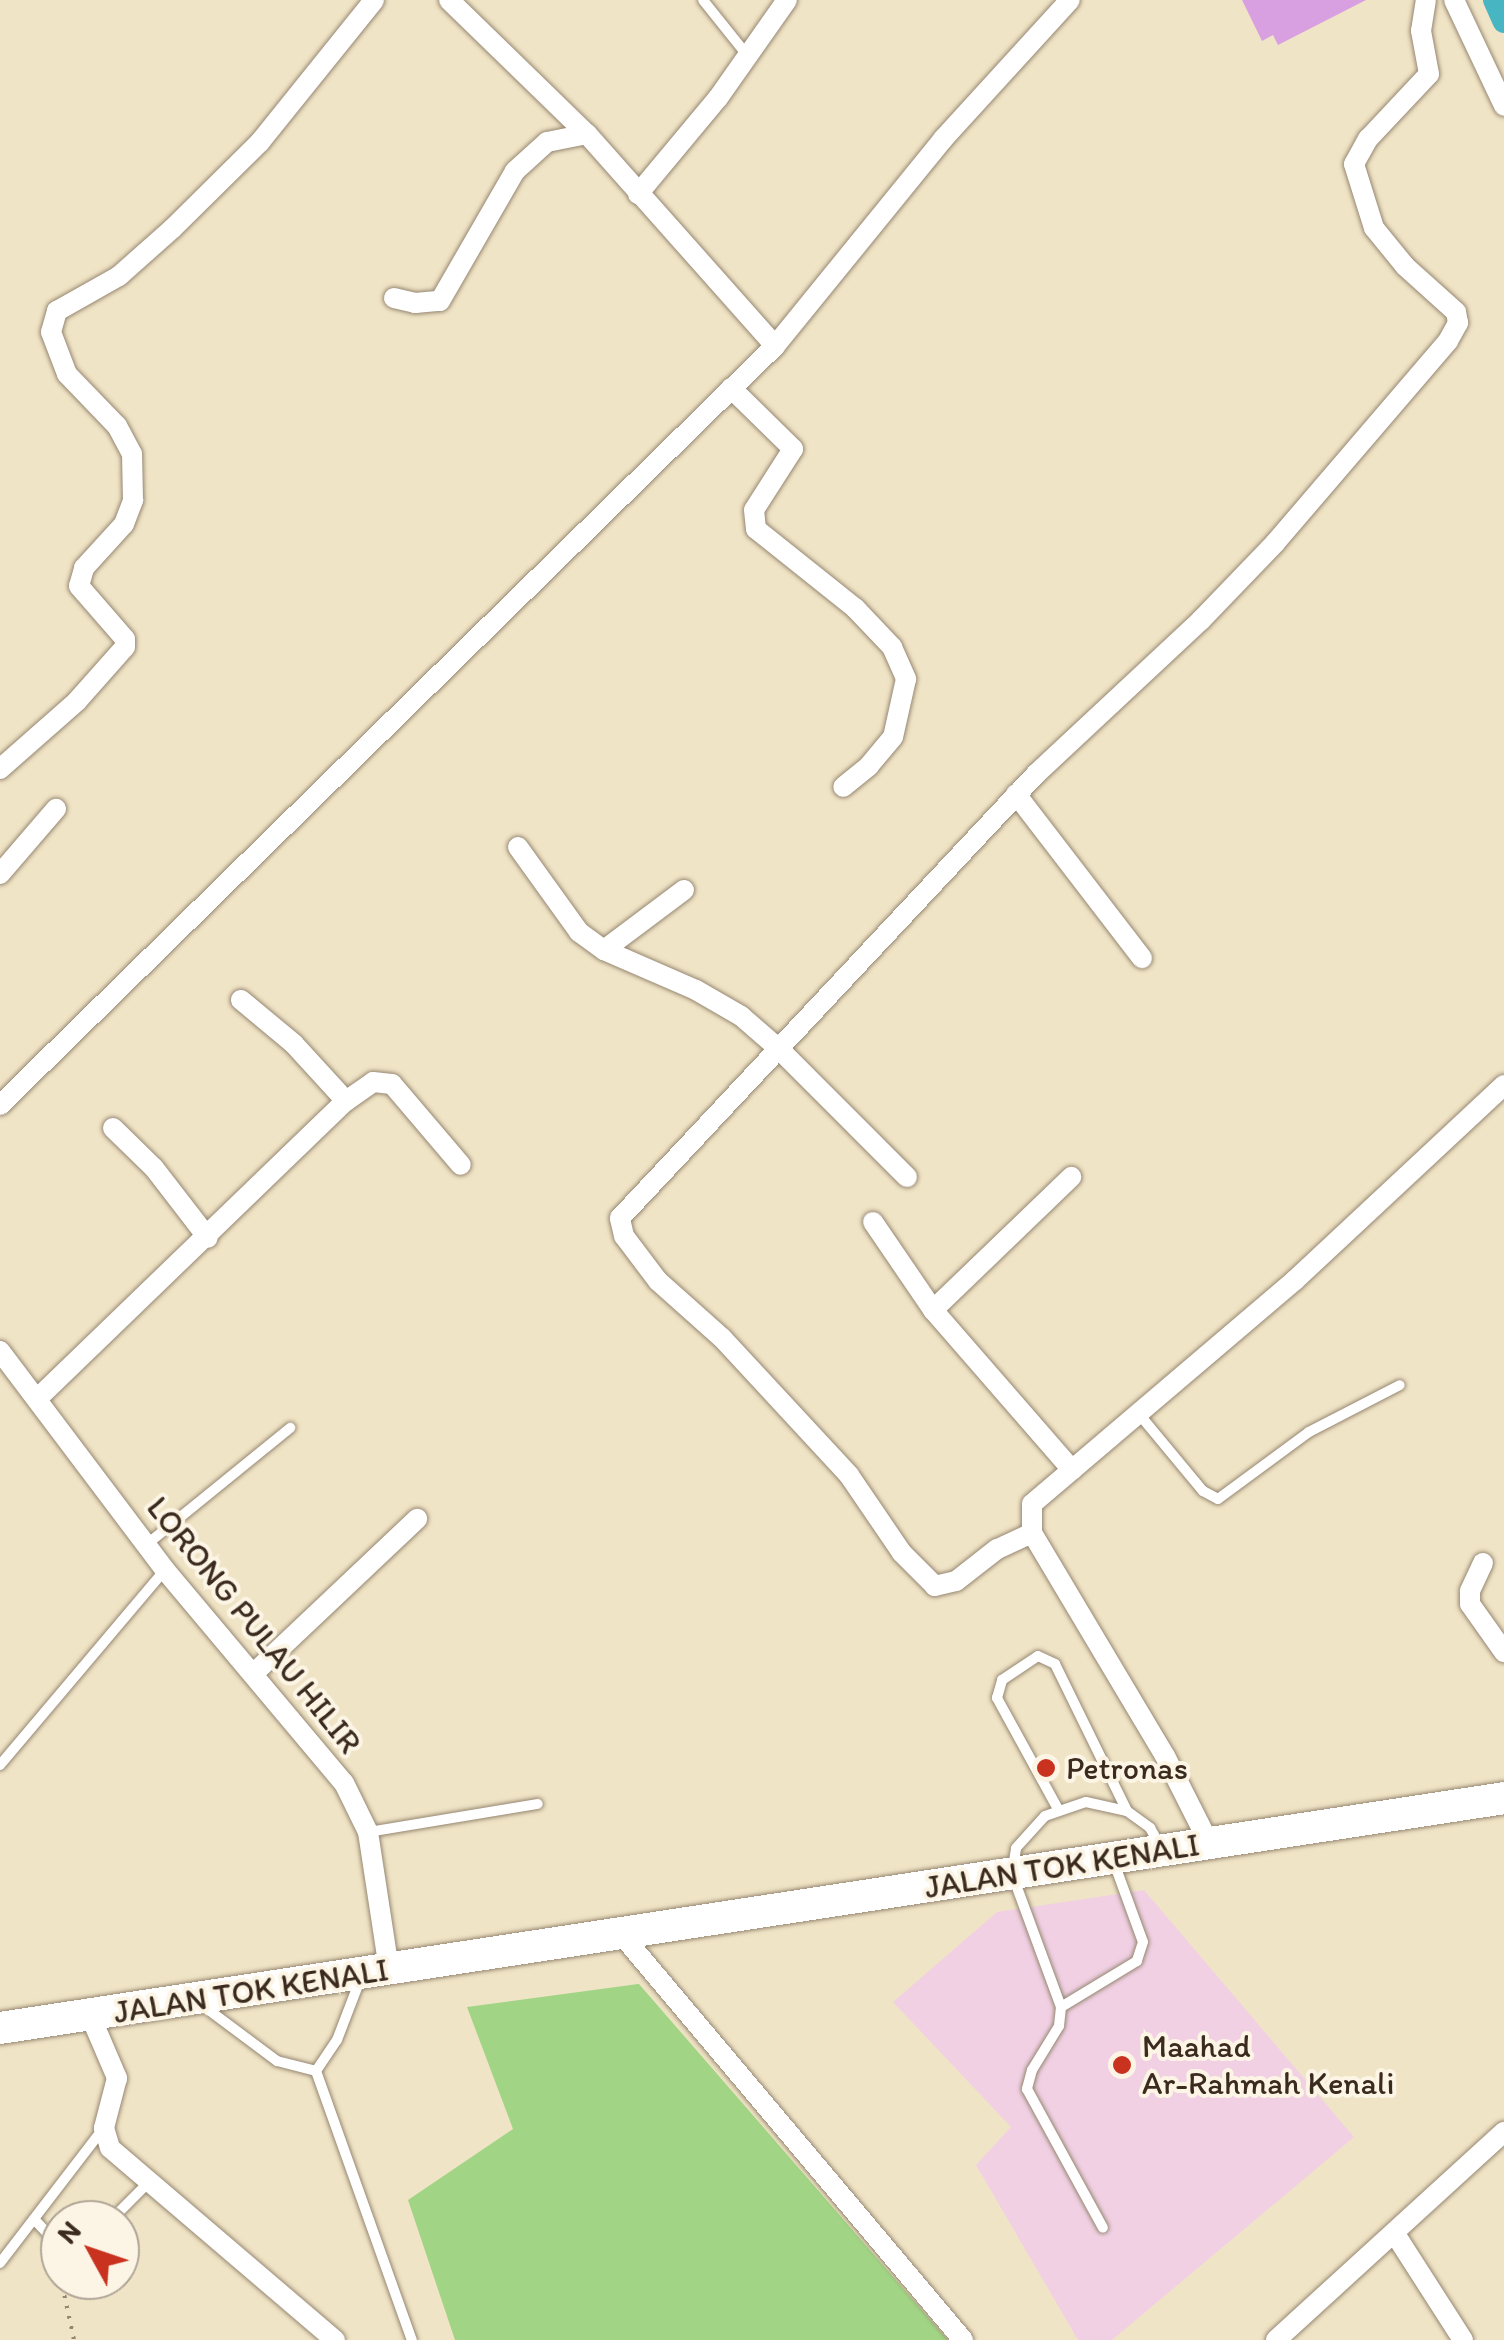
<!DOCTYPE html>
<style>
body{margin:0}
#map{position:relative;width:1504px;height:2340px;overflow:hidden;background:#f0e4c6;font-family:Itim,sans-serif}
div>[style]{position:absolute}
.built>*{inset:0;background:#f1d0e4}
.green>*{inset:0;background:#a1d585}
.canal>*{height:22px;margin:-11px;padding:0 11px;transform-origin:11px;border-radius:11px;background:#47b5c2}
.building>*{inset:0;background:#d9a0e1}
.path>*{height:4px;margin-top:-2px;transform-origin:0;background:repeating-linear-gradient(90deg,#968772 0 2.5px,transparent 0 10.5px)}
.roads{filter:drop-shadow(0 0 2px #968772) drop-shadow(0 0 2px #968772)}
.service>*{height:10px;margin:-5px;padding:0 5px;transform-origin:5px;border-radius:5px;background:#fff}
.minor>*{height:20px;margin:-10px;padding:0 10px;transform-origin:10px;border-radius:10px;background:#fff}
.primary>*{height:32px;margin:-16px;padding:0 16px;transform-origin:16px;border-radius:16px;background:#fff}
.dots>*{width:28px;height:28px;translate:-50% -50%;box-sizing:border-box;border:5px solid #fcf5e5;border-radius:50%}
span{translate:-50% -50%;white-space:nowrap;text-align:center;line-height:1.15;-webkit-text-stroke:8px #fcf5e5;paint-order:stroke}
.street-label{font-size:32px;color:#3b2a1e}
.poi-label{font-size:32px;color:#3b2a1e}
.left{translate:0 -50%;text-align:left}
.north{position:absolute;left:40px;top:2200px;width:100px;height:100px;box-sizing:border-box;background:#fcf5e5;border:2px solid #afa495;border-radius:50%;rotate:310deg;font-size:28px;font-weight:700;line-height:40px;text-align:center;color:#3b2a1e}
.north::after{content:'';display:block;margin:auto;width:35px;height:45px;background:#c8321e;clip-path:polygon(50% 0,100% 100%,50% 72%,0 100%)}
</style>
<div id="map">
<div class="built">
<i style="clip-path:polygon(1144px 1890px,1354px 2137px,1112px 2340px,1078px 2340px,976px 2165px,1011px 2127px,893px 2002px,997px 1912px)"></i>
</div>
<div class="green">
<i style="clip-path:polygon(638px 1984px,639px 1984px,948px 2340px,455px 2340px,408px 2200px,513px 2129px,467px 2007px)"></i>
</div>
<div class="canal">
<i style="left:1494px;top:0;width:24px;rotate:66deg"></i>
</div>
<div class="building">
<i style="clip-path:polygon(1242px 0,1366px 0,1278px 45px,1273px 35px,1262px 41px)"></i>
</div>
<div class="path">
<i style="left:60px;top:2275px;width:66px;rotate:77.8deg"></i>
</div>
<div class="roads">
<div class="service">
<i style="left:703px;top:0;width:70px;rotate:51.3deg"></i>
<i style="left:1139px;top:1414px;width:100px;rotate:50.3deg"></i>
<i style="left:1203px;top:1491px;width:17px;rotate:28deg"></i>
<i style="left:1218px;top:1499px;width:113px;rotate:-36.4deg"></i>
<i style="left:1309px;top:1432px;width:102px;rotate:-27.3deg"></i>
<i style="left:146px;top:1545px;width:186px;rotate:-39.1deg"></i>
<i style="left:0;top:1765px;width:255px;rotate:-49.8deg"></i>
<i style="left:1058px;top:1809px;width:127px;rotate:-118.8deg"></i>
<i style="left:997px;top:1698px;width:19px;rotate:-74deg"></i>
<i style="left:1002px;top:1680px;width:43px;rotate:-33.7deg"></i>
<i style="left:1038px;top:1656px;width:19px;rotate:25deg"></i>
<i style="left:1055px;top:1664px;width:164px;rotate:63.9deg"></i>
<i style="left:368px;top:1832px;width:172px;rotate:-9.4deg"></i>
<i style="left:1113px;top:1860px;width:87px;rotate:69.9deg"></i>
<i style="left:1143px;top:1942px;width:20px;rotate:108deg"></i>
<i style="left:1137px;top:1961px;width:89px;rotate:148.8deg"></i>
<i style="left:1061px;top:2007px;width:142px;rotate:-110.2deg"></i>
<i style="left:1012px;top:1874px;width:26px;rotate:-81deg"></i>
<i style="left:1016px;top:1848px;width:43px;rotate:-47.8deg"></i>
<i style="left:1045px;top:1816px;width:43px;rotate:-18.9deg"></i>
<i style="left:1086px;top:1802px;width:42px;rotate:12.4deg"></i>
<i style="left:1127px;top:1811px;width:29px;rotate:36deg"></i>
<i style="left:1150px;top:1828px;width:20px;rotate:60deg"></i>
<i style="left:202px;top:2005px;width:94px;rotate:36.7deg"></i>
<i style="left:277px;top:2061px;width:40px;rotate:14.4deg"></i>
<i style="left:1061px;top:2007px;width:19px;rotate:96deg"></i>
<i style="left:1059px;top:2026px;width:52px;rotate:121.5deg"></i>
<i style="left:1032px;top:2070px;width:20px;rotate:105deg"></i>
<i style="left:1027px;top:2089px;width:158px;rotate:61.3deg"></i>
<i style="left:316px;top:2071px;width:286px;rotate:70.4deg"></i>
<i style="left:316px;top:2071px;width:37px;rotate:-56deg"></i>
<i style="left:337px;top:2040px;width:64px;rotate:-69deg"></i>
<i style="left:34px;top:2219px;width:38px;rotate:47deg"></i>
<i style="left:111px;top:2220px;width:54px;rotate:-45deg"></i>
<i style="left:0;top:2263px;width:169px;rotate:-52.5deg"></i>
</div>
<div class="minor">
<i style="left:449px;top:0;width:192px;rotate:44.2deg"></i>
<i style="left:587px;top:134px;width:283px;rotate:48.4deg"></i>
<i style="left:1454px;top:0;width:117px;rotate:64.7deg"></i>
<i style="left:638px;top:194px;width:125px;rotate:-50.2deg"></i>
<i style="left:718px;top:98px;width:120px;rotate:-54.9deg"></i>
<i style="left:394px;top:298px;width:22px;rotate:13deg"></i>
<i style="left:415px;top:303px;width:25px;rotate:-5deg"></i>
<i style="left:440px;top:301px;width:150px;rotate:-60deg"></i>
<i style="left:515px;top:171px;width:43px;rotate:-42.2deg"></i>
<i style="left:547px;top:142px;width:41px;rotate:-11.3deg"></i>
<i style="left:731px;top:388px;width:87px;rotate:44.5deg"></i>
<i style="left:793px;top:449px;width:72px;rotate:122.6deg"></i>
<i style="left:754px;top:510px;width:19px;rotate:84deg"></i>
<i style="left:756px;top:529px;width:127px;rotate:38.6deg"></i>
<i style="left:855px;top:608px;width:54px;rotate:46.5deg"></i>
<i style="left:892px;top:647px;width:35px;rotate:66deg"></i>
<i style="left:906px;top:679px;width:59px;rotate:102.6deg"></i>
<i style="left:893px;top:737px;width:38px;rotate:130deg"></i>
<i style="left:869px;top:766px;width:33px;rotate:141deg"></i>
<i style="left:0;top:769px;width:103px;rotate:-41.4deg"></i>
<i style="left:77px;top:701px;width:72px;rotate:-48.4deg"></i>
<i style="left:125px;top:647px;width:8px;rotate:-90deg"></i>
<i style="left:125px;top:639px;width:70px;rotate:-131deg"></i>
<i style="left:79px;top:586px;width:19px;rotate:-74deg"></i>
<i style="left:84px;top:568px;width:59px;rotate:-47.7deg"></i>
<i style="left:124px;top:524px;width:26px;rotate:-69deg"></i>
<i style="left:133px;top:500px;width:46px;rotate:-91.2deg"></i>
<i style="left:132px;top:454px;width:32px;rotate:-118deg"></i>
<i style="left:117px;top:426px;width:72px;rotate:-133.9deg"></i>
<i style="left:67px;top:374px;width:45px;rotate:-110.9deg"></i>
<i style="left:51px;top:332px;width:22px;rotate:-74deg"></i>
<i style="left:57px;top:311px;width:71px;rotate:-29.4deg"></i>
<i style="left:119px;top:276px;width:71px;rotate:-41.6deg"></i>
<i style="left:172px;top:229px;width:124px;rotate:-44.7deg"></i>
<i style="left:260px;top:142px;width:182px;rotate:-51.2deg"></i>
<i style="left:1016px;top:794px;width:207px;rotate:52.5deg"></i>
<i style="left:518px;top:847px;width:105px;rotate:54.3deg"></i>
<i style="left:579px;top:932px;width:31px;rotate:36deg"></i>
<i style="left:604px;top:950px;width:100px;rotate:23.5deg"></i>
<i style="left:696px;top:990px;width:52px;rotate:30deg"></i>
<i style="left:741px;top:1016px;width:50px;rotate:41deg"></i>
<i style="left:779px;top:1049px;width:181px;rotate:45deg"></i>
<i style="left:0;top:874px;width:86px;rotate:-49.3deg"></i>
<i style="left:604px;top:950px;width:100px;rotate:-36.9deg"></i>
<i style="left:346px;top:1101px;width:33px;rotate:-35deg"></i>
<i style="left:373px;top:1082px;width:19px;rotate:6deg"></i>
<i style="left:392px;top:1084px;width:106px;rotate:49.6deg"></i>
<i style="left:0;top:1105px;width:1085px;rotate:-44.4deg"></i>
<i style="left:775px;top:346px;width:267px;rotate:-50.9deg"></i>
<i style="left:943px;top:139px;width:188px;rotate:-47.6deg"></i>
<i style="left:113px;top:1128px;width:57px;rotate:44.3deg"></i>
<i style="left:154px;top:1168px;width:88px;rotate:52.4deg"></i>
<i style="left:873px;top:1222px;width:107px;rotate:55.7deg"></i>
<i style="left:933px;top:1310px;width:212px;rotate:49deg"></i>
<i style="left:933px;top:1310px;width:192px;rotate:-43.9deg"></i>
<i style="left:0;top:1351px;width:274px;rotate:53deg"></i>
<i style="left:165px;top:1570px;width:278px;rotate:50deg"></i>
<i style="left:344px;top:1783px;width:55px;rotate:63.9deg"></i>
<i style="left:368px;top:1832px;width:140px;rotate:81.3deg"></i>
<i style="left:39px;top:1397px;width:426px;rotate:-44deg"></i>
<i style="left:346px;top:1101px;width:77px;rotate:-132.4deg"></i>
<i style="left:294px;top:1044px;width:69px;rotate:-140.3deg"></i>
<i style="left:1032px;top:1533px;width:38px;rotate:155deg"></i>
<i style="left:997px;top:1549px;width:52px;rotate:142deg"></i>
<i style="left:956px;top:1581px;width:22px;rotate:167deg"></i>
<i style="left:935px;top:1586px;width:47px;rotate:-135deg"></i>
<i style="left:902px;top:1553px;width:94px;rotate:-124.2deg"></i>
<i style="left:849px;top:1475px;width:187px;rotate:-132.8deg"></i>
<i style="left:722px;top:1338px;width:86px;rotate:-138.3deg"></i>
<i style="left:658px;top:1281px;width:56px;rotate:-127.1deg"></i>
<i style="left:624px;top:1236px;width:18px;rotate:-103deg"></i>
<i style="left:620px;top:1218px;width:608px;rotate:-46.86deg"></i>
<i style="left:1036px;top:774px;width:226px;rotate:-43deg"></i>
<i style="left:1201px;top:620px;width:107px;rotate:-46.1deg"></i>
<i style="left:1275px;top:543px;width:266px;rotate:-49.4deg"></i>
<i style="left:1448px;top:341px;width:21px;rotate:-61deg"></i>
<i style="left:1458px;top:323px;width:11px;rotate:-100deg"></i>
<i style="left:1456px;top:312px;width:69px;rotate:-138deg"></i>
<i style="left:1405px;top:266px;width:49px;rotate:-129.2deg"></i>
<i style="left:1374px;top:228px;width:67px;rotate:-107.4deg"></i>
<i style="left:1354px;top:164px;width:29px;rotate:-61deg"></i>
<i style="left:1368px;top:139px;width:89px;rotate:-46.8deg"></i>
<i style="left:1429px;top:74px;width:44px;rotate:-100.5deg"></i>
<i style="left:1421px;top:31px;width:31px;rotate:-81deg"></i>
<i style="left:1483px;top:1563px;width:31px;rotate:115deg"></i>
<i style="left:1470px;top:1591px;width:13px;rotate:90deg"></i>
<i style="left:1470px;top:1604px;width:59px;rotate:54.7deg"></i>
<i style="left:253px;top:1674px;width:226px;rotate:-43.4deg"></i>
<i style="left:1209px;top:1843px;width:97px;rotate:-116.8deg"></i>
<i style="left:1165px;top:1756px;width:260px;rotate:-120.8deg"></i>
<i style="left:1032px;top:1533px;width:29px;rotate:-90deg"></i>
<i style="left:1032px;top:1504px;width:345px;rotate:-40.4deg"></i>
<i style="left:1295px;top:1280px;width:286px;rotate:-43deg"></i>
<i style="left:621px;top:1934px;width:531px;rotate:49.89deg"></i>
<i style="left:90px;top:2015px;width:69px;rotate:66.8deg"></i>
<i style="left:117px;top:2078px;width:52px;rotate:104.6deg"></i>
<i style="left:104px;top:2128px;width:21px;rotate:73deg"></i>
<i style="left:110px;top:2148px;width:296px;rotate:40.5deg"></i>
<i style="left:1395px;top:2234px;width:126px;rotate:57.3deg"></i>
<i style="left:1276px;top:2340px;width:309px;rotate:-42.4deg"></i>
</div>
<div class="primary">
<i style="left:0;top:2028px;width:1521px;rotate:-8.69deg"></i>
</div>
</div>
<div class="dots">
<i style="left:1046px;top:1768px;background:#c8321e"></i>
<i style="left:1122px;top:2065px;background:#c8321e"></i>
</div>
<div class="street-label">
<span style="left:254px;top:1625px;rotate:51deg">LORONG PULAU HILIR</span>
<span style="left:1062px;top:1866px;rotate:-9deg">JALAN TOK KENALI</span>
<span style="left:251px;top:1991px;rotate:-9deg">JALAN TOK KENALI</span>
</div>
<div class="poi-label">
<span class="left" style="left:1066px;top:1768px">Petronas</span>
<span class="left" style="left:1142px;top:2065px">Maahad<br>Ar-Rahmah Kenali</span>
</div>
<div class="north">N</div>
</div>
